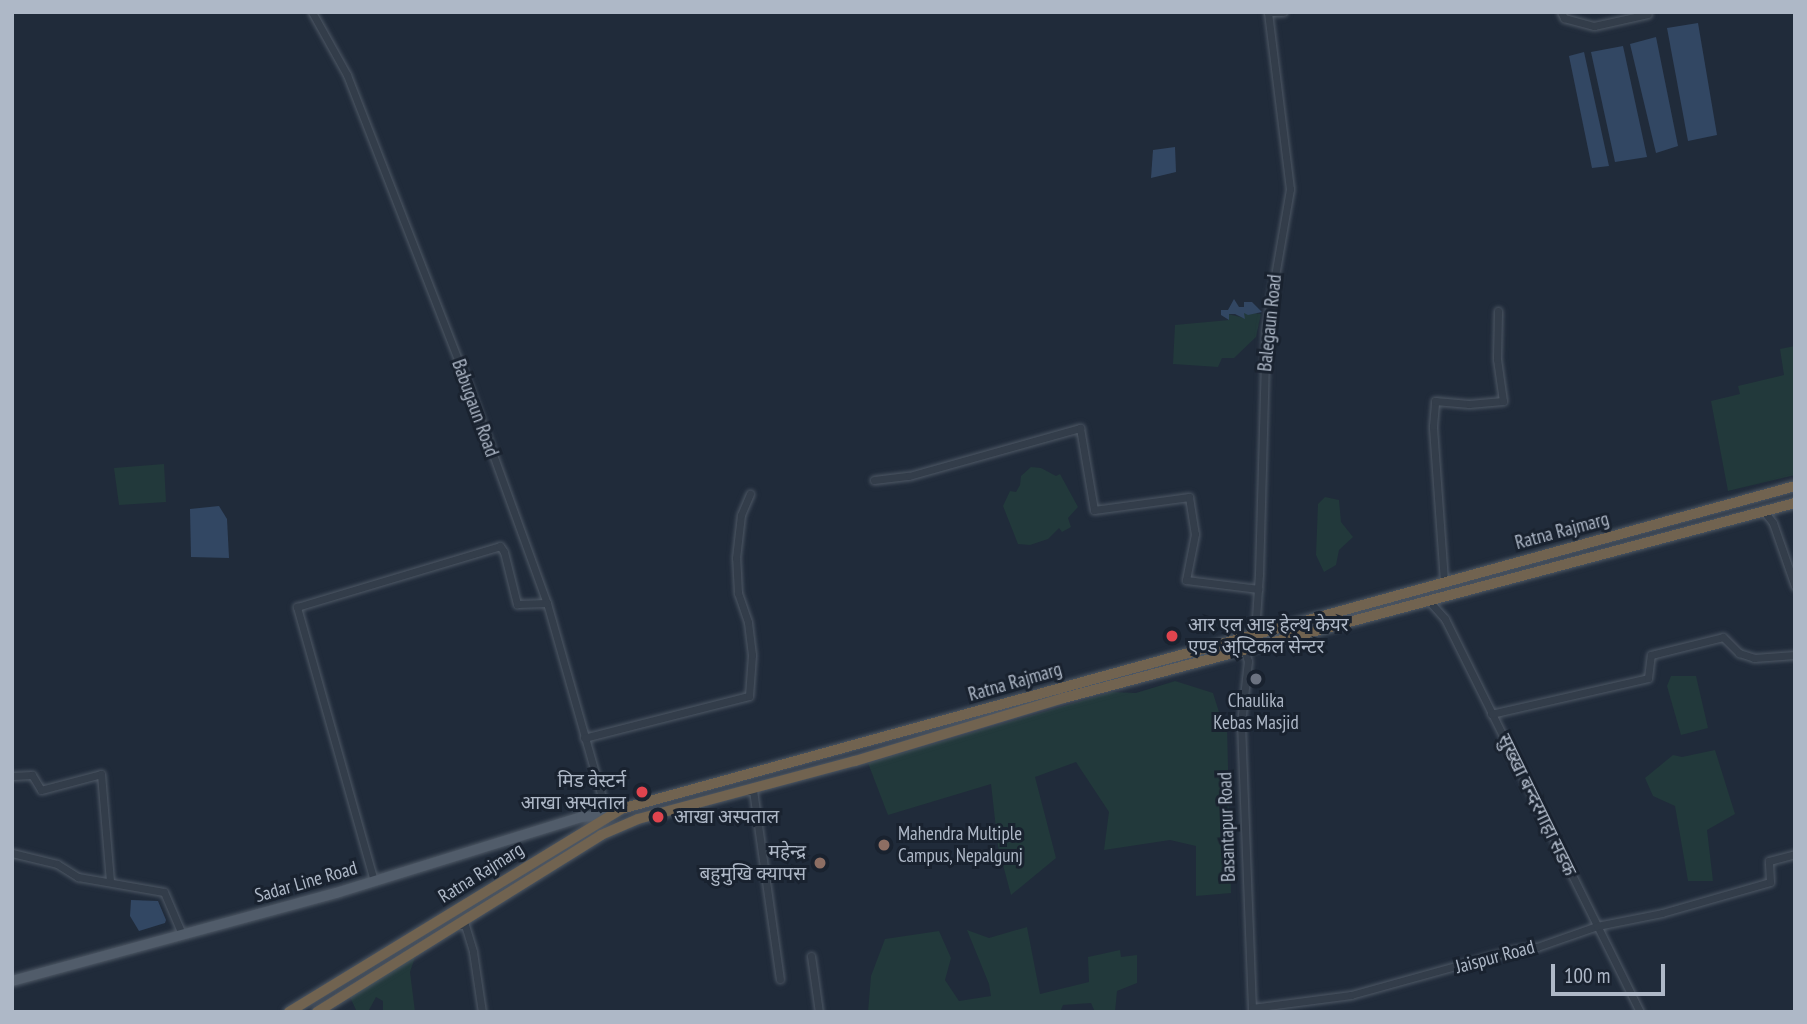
<!DOCTYPE html>
<meta charset="utf-8">
<style>
body{margin:0}
#map{position:relative;width:1807px;height:1024px;overflow:hidden;background:#202b3a;font-family:"PT Sans Narrow","Noto Sans Devanagari",sans-serif}
div>[style]{position:absolute}
.green>*{inset:0;background:#22393b}
.water>*{inset:0;background:#324763}
.roads{filter:drop-shadow(0 0 2px #4e5865) drop-shadow(0 0 2px #4e5865)}
.minor>*{height:7px;margin:-3.5px;padding:0 3.5px;transform-origin:3.5px;border-radius:3.5px;background:#333d4a}
.major>*{height:10px;margin:-5px;padding:0 5px;transform-origin:5px;border-radius:5px;background:#515c6a}
.highway>*{height:10px;margin:-5px;padding:0 5px;transform-origin:5px;border-radius:5px;background:#716350}
.dots>*{width:19px;height:19px;translate:-50% -50%;box-sizing:border-box;border:4px solid #19222f;border-radius:50%}
span{translate:-50% -50%;white-space:nowrap;text-align:center;line-height:1.15;-webkit-text-stroke:6px #19222f;paint-order:stroke}
.street-label{font-size:19px;color:#aeb8c7}
.poi-label{font-size:19px;color:#aeb8c7}
.left{translate:0 -50%;text-align:left}
.right{translate:-100% -50%;text-align:right}
.frame{position:absolute;inset:0;border:14px solid #aeb8c7;pointer-events:none}
.scale{position:absolute;left:1551px;top:964px;width:114px;height:32px;box-sizing:border-box;border:4px solid #aeb8c7;border-top:0;padding-left:9px;font-size:21px;line-height:24px;white-space:nowrap;color:#aeb8c7;-webkit-text-stroke:5px #19222f;paint-order:stroke}
</style>
<div id="map">
<div class="green">
<i style="clip-path:polygon(1244px 312px,1261px 314px,1256px 337px,1234px 358px,1222px 358px,1218px 367px,1173px 364px,1175px 325px,1229px 320px,1228px 314px,1244px 318px)"></i>
<i style="clip-path:polygon(1795px 346px,1795px 475px,1728px 491px,1711px 401px,1740px 394px,1738px 386px,1784px 375px,1780px 349px)"></i>
<i style="clip-path:polygon(164px 464px,166px 502px,119px 505px,114px 468px)"></i>
<i style="clip-path:polygon(1031px 467px,1041px 468px,1056px 476px,1060px 474px,1078px 507px,1068px 518px,1071px 527px,1062px 532px,1059px 528px,1048px 539px,1030px 545px,1018px 544px,1003px 506px,1010px 491px,1016px 492px,1020px 485px,1021px 476px)"></i>
<i style="clip-path:polygon(1325px 497px,1339px 500px,1341px 522px,1353px 537px,1339px 550px,1336px 565px,1324px 572px,1316px 555px,1318px 504px)"></i>
<i style="clip-path:polygon(1671px 676px,1696px 676px,1708px 728px,1681px 735px,1667px 686px)"></i>
<i style="clip-path:polygon(1175px 681px,1213px 693px,1219px 712px,1227px 725px,1231px 893px,1196px 896px,1196px 846px,1170px 840px,1104px 850px,1109px 812px,1076px 762px,1035px 777px,1056px 858px,1011px 895px,998px 846px,991px 784px,888px 815px,868px 763px,1112px 692px,1136px 693px)"></i>
<i style="clip-path:polygon(1715px 750px,1735px 814px,1707px 830px,1713px 881px,1688px 881px,1675px 806px,1653px 796px,1645px 778px,1673px 755px,1682px 757px)"></i>
<i style="clip-path:polygon(1027px 927px,1040px 994px,1089px 982px,1088px 957px,1120px 950px,1121px 957px,1137px 955px,1137px 983px,1117px 991px,1115px 1012px,1095px 1012px,1091px 1003px,1063px 1005px,1060px 1012px,868px 1012px,871px 976px,885px 939px,939px 931px,951px 958px,945px 980px,959px 1001px,991px 996px,989px 984px,967px 930px,989px 938px)"></i>
<i style="clip-path:polygon(415px 957px,410px 972px,415px 1012px,383px 1012px,383px 1001px,376px 997px,369px 1010px,357px 1012px,349px 995px)"></i>
</div>
<div class="water">
<i style="clip-path:polygon(1698px 23px,1717px 135px,1688px 141px,1667px 28px)"></i>
<i style="clip-path:polygon(1656px 37px,1678px 146px,1656px 153px,1630px 44px)"></i>
<i style="clip-path:polygon(1623px 46px,1647px 157px,1615px 162px,1591px 52px)"></i>
<i style="clip-path:polygon(1584px 52px,1609px 166px,1592px 168px,1569px 56px)"></i>
<i style="clip-path:polygon(1175px 147px,1176px 172px,1151px 178px,1153px 150px)"></i>
<i style="clip-path:polygon(1234px 299px,1239px 307px,1244px 307px,1244px 302px,1252px 302px,1262px 312px,1248px 315px,1244px 313px,1245px 319px,1235px 314px,1229px 314px,1229px 320px,1221px 315px,1221px 310px,1228px 310px)"></i>
<i style="clip-path:polygon(219px 506px,227px 519px,229px 558px,191px 557px,190px 509px)"></i>
<i style="clip-path:polygon(131px 900px,158px 901px,166px 920px,165px 923px,139px 931px,130px 916px)"></i>
</div>
<div class="roads">
<div class="minor">
<i style="left:312px;top:12px;width:72px;rotate:60.9deg"></i>
<i style="left:347px;top:75px;width:336px;rotate:68.7deg"></i>
<i style="left:469px;top:388px;width:229px;rotate:70.1deg"></i>
<i style="left:547px;top:603px;width:220px;rotate:74.2deg"></i>
<i style="left:1561px;top:12px;width:7px;rotate:63deg"></i>
<i style="left:1564px;top:18px;width:31px;rotate:15deg"></i>
<i style="left:1594px;top:26px;width:55px;rotate:-12.5deg"></i>
<i style="left:874px;top:480px;width:35px;rotate:-7deg"></i>
<i style="left:909px;top:476px;width:178px;rotate:-15.7deg"></i>
<i style="left:1080px;top:428px;width:83px;rotate:80.3deg"></i>
<i style="left:1094px;top:510px;width:96px;rotate:-7.8deg"></i>
<i style="left:1189px;top:497px;width:37px;rotate:81deg"></i>
<i style="left:1195px;top:534px;width:47px;rotate:101.1deg"></i>
<i style="left:1186px;top:580px;width:73px;rotate:7.1deg"></i>
<i style="left:1763px;top:510px;width:16px;rotate:52deg"></i>
<i style="left:1773px;top:523px;width:67px;rotate:70.8deg"></i>
<i style="left:1444px;top:581px;width:155px;rotate:-94.1deg"></i>
<i style="left:1433px;top:426px;width:25px;rotate:-85deg"></i>
<i style="left:1435px;top:401px;width:34px;rotate:5deg"></i>
<i style="left:1469px;top:404px;width:34px;rotate:-5deg"></i>
<i style="left:1503px;top:401px;width:42px;rotate:-98.1deg"></i>
<i style="left:1497px;top:359px;width:48px;rotate:-88.8deg"></i>
<i style="left:1429px;top:601px;width:24px;rotate:48deg"></i>
<i style="left:1445px;top:619px;width:439px;rotate:63.6deg"></i>
<i style="left:1249px;top:635px;width:18px;rotate:-68deg"></i>
<i style="left:1256px;top:618px;width:44px;rotate:-86.1deg"></i>
<i style="left:1259px;top:574px;width:246px;rotate:-88.4deg"></i>
<i style="left:1266px;top:328px;width:141px;rotate:-80.2deg"></i>
<i style="left:1290px;top:189px;width:178px;rotate:-97.1deg"></i>
<i style="left:1268px;top:12px;width:15px"></i>
<i style="left:1245px;top:652px;width:9px;rotate:72deg"></i>
<i style="left:1248px;top:661px;width:62px;rotate:96.4deg"></i>
<i style="left:1241px;top:723px;width:288px;rotate:87.8deg"></i>
<i style="left:1491px;top:714px;width:161px;rotate:-12.9deg"></i>
<i style="left:1648px;top:678px;width:23px;rotate:-83deg"></i>
<i style="left:1651px;top:655px;width:74px;rotate:-14deg"></i>
<i style="left:1723px;top:637px;width:23px;rotate:45deg"></i>
<i style="left:1739px;top:653px;width:16px;rotate:18deg"></i>
<i style="left:1754px;top:658px;width:41px;rotate:-4.2deg"></i>
<i style="left:584px;top:738px;width:170px;rotate:-14.3deg"></i>
<i style="left:749px;top:696px;width:41px;rotate:-85.8deg"></i>
<i style="left:752px;top:655px;width:33px;rotate:-97deg"></i>
<i style="left:748px;top:622px;width:31px;rotate:-109deg"></i>
<i style="left:738px;top:593px;width:35px;rotate:-93deg"></i>
<i style="left:736px;top:558px;width:43px;rotate:-83.4deg"></i>
<i style="left:741px;top:515px;width:23px;rotate:-67deg"></i>
<i style="left:12px;top:776px;width:20px;rotate:-3deg"></i>
<i style="left:32px;top:775px;width:17px;rotate:59deg"></i>
<i style="left:41px;top:790px;width:62px;rotate:-14.9deg"></i>
<i style="left:101px;top:774px;width:108px;rotate:85.2deg"></i>
<i style="left:749px;top:791px;width:4px;rotate:-14deg"></i>
<i style="left:753px;top:790px;width:191px;rotate:81.9deg"></i>
<i style="left:12px;top:853px;width:46px;rotate:13.7deg"></i>
<i style="left:57px;top:864px;width:25px;rotate:32deg"></i>
<i style="left:78px;top:877px;width:87px;rotate:9.9deg"></i>
<i style="left:164px;top:892px;width:46px;rotate:66.8deg"></i>
<i style="left:374px;top:881px;width:285px;rotate:-105.7deg"></i>
<i style="left:297px;top:607px;width:212px;rotate:-16.7deg"></i>
<i style="left:500px;top:546px;width:7px;rotate:56deg"></i>
<i style="left:504px;top:552px;width:54px;rotate:76deg"></i>
<i style="left:517px;top:604px;width:30px;rotate:-2deg"></i>
<i style="left:459px;top:925px;width:6px"></i>
<i style="left:465px;top:925px;width:28px;rotate:73deg"></i>
<i style="left:473px;top:952px;width:61px;rotate:81.5deg"></i>
<i style="left:811px;top:956px;width:57px;rotate:81.9deg"></i>
<i style="left:1252px;top:1008px;width:100px;rotate:-7.5deg"></i>
<i style="left:1351px;top:995px;width:168px;rotate:-15.5deg"></i>
<i style="left:1513px;top:950px;width:24px;rotate:-7deg"></i>
<i style="left:1537px;top:947px;width:64px;rotate:-19.3deg"></i>
<i style="left:1597px;top:926px;width:66px;rotate:-11.3deg"></i>
<i style="left:1662px;top:913px;width:112px;rotate:-16deg"></i>
<i style="left:1770px;top:882px;width:21px;rotate:-93deg"></i>
<i style="left:1769px;top:861px;width:27px;rotate:-15deg"></i>
</div>
<div class="major">
<i style="left:12px;top:981px;width:336px;rotate:-15.2deg"></i>
<i style="left:336px;top:893px;width:257px;rotate:-17.2deg"></i>
<i style="left:581px;top:817px;width:26px;rotate:-4deg"></i>
</div>
<div class="highway">
<i style="left:289px;top:1012px;width:389px;rotate:-31.4deg"></i>
<i style="left:621px;top:809px;width:1218px;rotate:-15.38deg"></i>
<i style="left:317px;top:1012px;width:335px;rotate:-31.9deg"></i>
<i style="left:601px;top:835px;width:40px;rotate:-23.4deg"></i>
<i style="left:638px;top:819px;width:225px;rotate:-15deg"></i>
<i style="left:855px;top:761px;width:218px;rotate:-16.8deg"></i>
<i style="left:1064px;top:698px;width:757px;rotate:-14.94deg"></i>
</div>
</div>
<div class="dots">
<i style="left:1172px;top:636px;background:#e0444e"></i>
<i style="left:1256px;top:679px;background:#6b7280"></i>
<i style="left:642px;top:792px;background:#e0444e"></i>
<i style="left:658px;top:817px;background:#e0444e"></i>
<i style="left:884px;top:845px;background:#8d6e63"></i>
<i style="left:820px;top:863px;background:#8d6e63"></i>
</div>
<div class="street-label">
<span style="left:1270px;top:323px;rotate:-84deg">Balegaun Road</span>
<span style="left:475px;top:408px;rotate:70deg">Babugaun Road</span>
<span style="left:1562px;top:531px;rotate:-15deg">Ratna Rajmarg</span>
<span style="left:1015px;top:682px;rotate:-16deg">Ratna Rajmarg</span>
<span style="left:1537px;top:805px;rotate:64deg">सुख्खा बन्दरगाहा सडक</span>
<span style="left:1227px;top:827px;rotate:-92deg">Basantapur Road</span>
<span style="left:481px;top:873px;rotate:-32deg">Ratna Rajmarg</span>
<span style="left:306px;top:882px;rotate:-16deg">Sadar Line Road</span>
<span style="left:1495px;top:957px;rotate:-15deg">Jaispur Road</span>
</div>
<div class="poi-label">
<span class="left" style="left:1188px;top:636px">आर एल आइ हेल्थ केयर<br>एण्ड अ्प्टिकल सेन्टर</span>
<span style="left:1256px;top:712px">Chaulika<br>Kebas Masjid</span>
<span class="right" style="left:626px;top:792px">मिड वेस्टर्न<br>आखा अस्पताल</span>
<span class="left" style="left:674px;top:817px">आखा अस्पताल</span>
<span class="left" style="left:898px;top:845px">Mahendra Multiple<br>Campus, Nepalgunj</span>
<span class="right" style="left:806px;top:863px">महेन्द्र<br>बहुमुखि क्यापस</span>
</div>
<div class="frame"></div>
<div class="scale">100 m</div>
</div>
